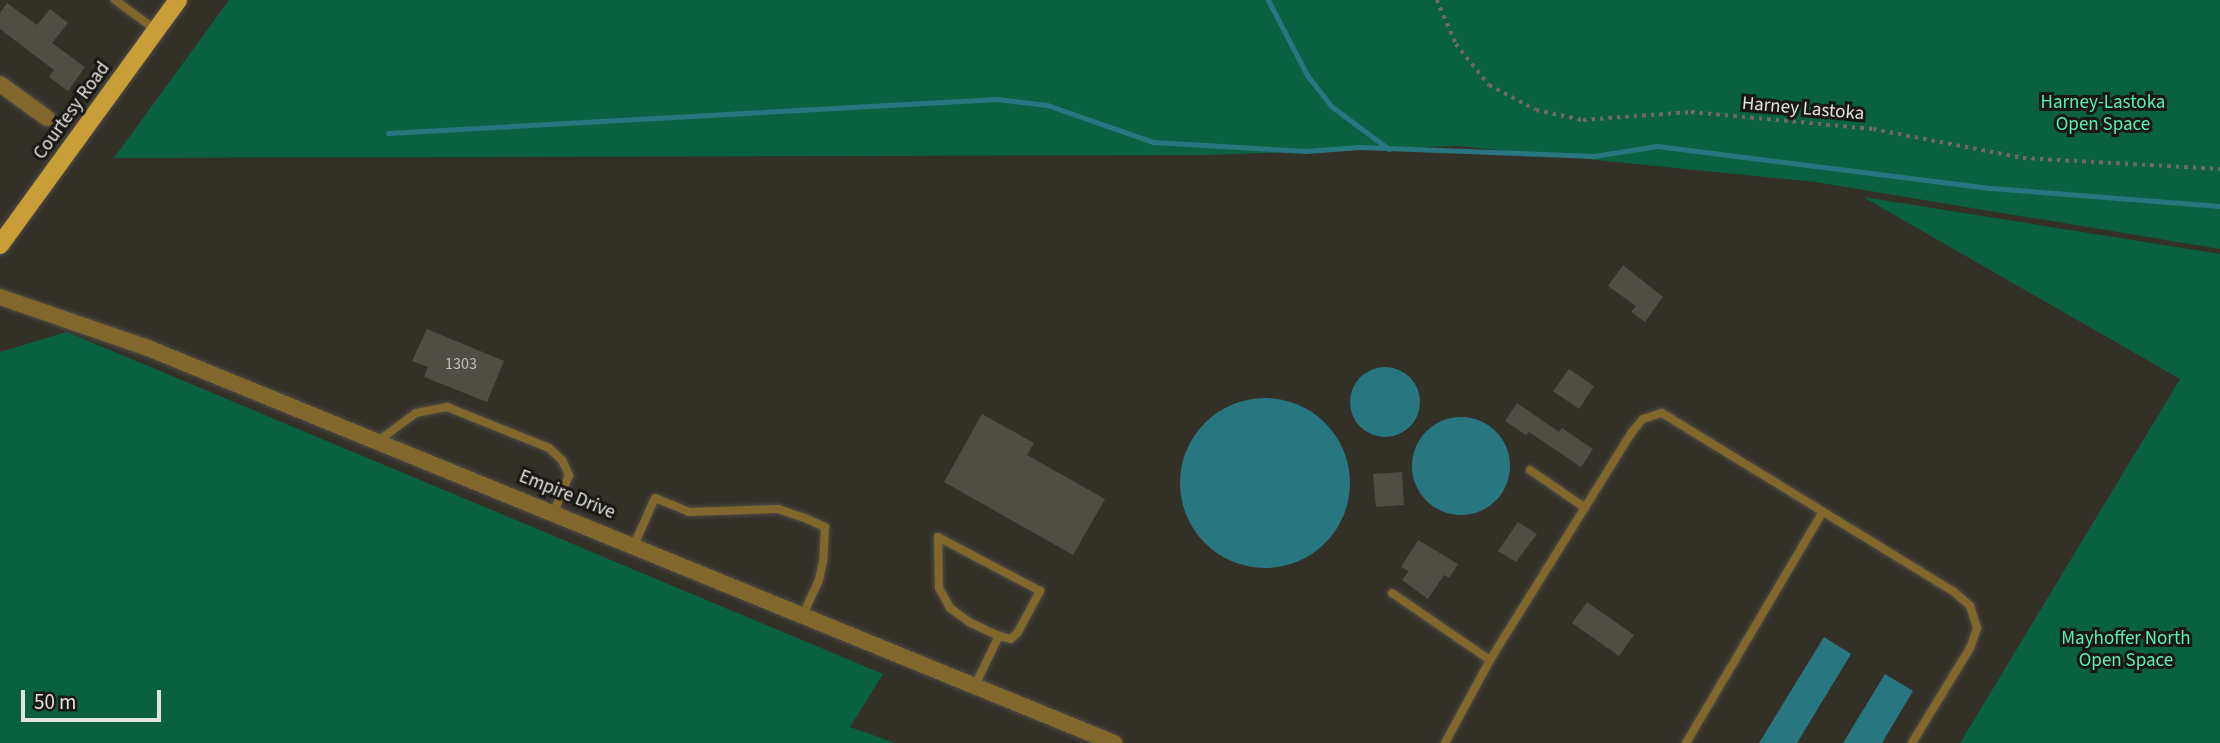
<!DOCTYPE html>
<style>
body{margin:0}
#map{position:relative;width:2220px;height:743px;overflow:hidden;background:#333028;font-family:"Source Sans 3",sans-serif}
div>[style]{position:absolute}
.green>*{inset:0;background:#096142}
.water>*{inset:0;background:#287780}
.round{border-radius:50%}
.stream>*{height:5px;margin:-2.5px;padding:0 2.5px;transform-origin:2.5px;border-radius:2.5px;background:#287780}
.building>*{inset:0;background:#504d44}
.path>*{height:3.5px;margin-top:-1.75px;transform-origin:0;background:repeating-linear-gradient(90deg,#6d6a63 0 3.5px,transparent 0 8.5px)}
.roads{filter:drop-shadow(0 0 2px #4f4d45) drop-shadow(0 0 2px #4f4d45)}
.lane>*{height:8px;margin:-4px;padding:0 4px;transform-origin:4px;border-radius:4px;background:#81672c}
.street>*{height:16px;margin:-8px;padding:0 8px;transform-origin:8px;border-radius:8px;background:#81672c}
.primary>*{height:18px;margin:-9px;padding:0 9px;transform-origin:9px;border-radius:9px;background:#c99d37}
span{translate:-50% -50%;white-space:nowrap;text-align:center;line-height:1.15;-webkit-text-stroke:6px #191814;paint-order:stroke}
.number-label{font-size:16px;color:#c0beb8}
.number-label span{-webkit-text-stroke-width:0}
.park-label{font-size:19px;color:#5af0b2}
.street-label{font-size:19px;color:#e5e3de}
.scale{position:absolute;left:21px;top:690px;width:140px;height:32px;box-sizing:border-box;border:4px solid #e5e3de;border-top:0;padding-left:9px;font-size:21px;line-height:24px;white-space:nowrap;color:#e5e3de;-webkit-text-stroke:5px #191814;paint-order:stroke}
</style>
<div id="map">
<div class="green">
<i style="clip-path:polygon(229px 0,2220px 0,2220px 249px,1816px 182px,1458px 146px,1206px 155px,114px 158px)"></i>
<i style="clip-path:polygon(1863px 197px,2220px 254px,2220px 743px,1960px 743px,2180px 379px)"></i>
<i style="clip-path:polygon(67px 332px,883px 674px,850px 727px,895px 743px,0 743px,0 352px)"></i>
</div>
<div class="water">
<i class="round" style="left:1350px;top:367px;width:70px;height:70px"></i>
<i class="round" style="left:1180px;top:398px;width:170px;height:170px"></i>
<i class="round" style="left:1412px;top:417px;width:98px;height:98px"></i>
<i style="clip-path:polygon(1824px 637px,1851px 654px,1797px 743px,1759px 743px)"></i>
<i style="clip-path:polygon(1885px 674px,1913px 691px,1882px 743px,1843px 743px)"></i>
</div>
<div class="stream">
<i style="left:1268px;top:0;width:85px;rotate:62.5deg"></i>
<i style="left:1307px;top:75px;width:39px;rotate:52deg"></i>
<i style="left:1331px;top:106px;width:72px;rotate:36.6deg"></i>
<i style="left:388px;top:133px;width:610px;rotate:-3.2deg"></i>
<i style="left:997px;top:99px;width:50px;rotate:6.8deg"></i>
<i style="left:1047px;top:105px;width:112px;rotate:19.2deg"></i>
<i style="left:1153px;top:142px;width:153px;rotate:3.4deg"></i>
<i style="left:1306px;top:151px;width:54px;rotate:-4.2deg"></i>
<i style="left:1360px;top:147px;width:234px;rotate:2.2deg"></i>
<i style="left:1594px;top:156px;width:64px;rotate:-9deg"></i>
<i style="left:1657px;top:146px;width:337px;rotate:7.2deg"></i>
<i style="left:1991px;top:188px;width:230px;rotate:4.5deg"></i>
</div>
<div class="building">
<i style="clip-path:polygon(7px 3px,37px 25px,50px 9px,68px 23px,52px 43px,85px 67px,68px 91px,49px 77px,54px 70px,0 29px,0 13px)"></i>
<i style="clip-path:polygon(1623px 265px,1663px 297px,1645px 322px,1631px 312px,1636px 306px,1608px 286px)"></i>
<i style="clip-path:polygon(427px 329px,504px 361px,487px 402px,424px 377px,428px 367px,412px 361px)"></i>
<i style="clip-path:polygon(1569px 369px,1594px 386px,1579px 409px,1553px 391px)"></i>
<i style="clip-path:polygon(1517px 403px,1559px 432px,1562px 428px,1593px 449px,1581px 467px,1529px 432px,1526px 435px,1505px 421px)"></i>
<i style="clip-path:polygon(982px 414px,1034px 443px,1027px 455px,1105px 499px,1073px 555px,944px 482px)"></i>
<i style="clip-path:polygon(1402px 472px,1404px 505px,1376px 507px,1373px 474px)"></i>
<i style="clip-path:polygon(1518px 522px,1537px 534px,1516px 562px,1498px 551px)"></i>
<i style="clip-path:polygon(1418px 540px,1458px 564px,1449px 578px,1444px 575px,1428px 599px,1402px 580px,1409px 571px,1401px 567px)"></i>
<i style="clip-path:polygon(1587px 602px,1634px 635px,1619px 656px,1572px 623px)"></i>
</div>
<div class="path">
<i style="left:1437px;top:0;width:48px;rotate:66.6deg"></i>
<i style="left:1456px;top:44px;width:53px;rotate:51.2deg"></i>
<i style="left:1489px;top:85px;width:53px;rotate:28deg"></i>
<i style="left:1536px;top:110px;width:48px;rotate:12deg"></i>
<i style="left:1583px;top:120px;width:108px;rotate:-4.2deg"></i>
<i style="left:1691px;top:112px;width:183px;rotate:5.3deg"></i>
<i style="left:1873px;top:129px;width:153px;rotate:10.9deg"></i>
<i style="left:2023px;top:158px;width:197px;rotate:3.2deg"></i>
</div>
<div class="roads">
<div class="lane">
<i style="left:115px;top:0;width:51px;rotate:36.2deg"></i>
<i style="left:378px;top:441px;width:47px;rotate:-36.4deg"></i>
<i style="left:416px;top:413px;width:32px;rotate:-11deg"></i>
<i style="left:447px;top:407px;width:110px;rotate:21.9deg"></i>
<i style="left:549px;top:448px;width:18px;rotate:43deg"></i>
<i style="left:562px;top:460px;width:17px;rotate:65deg"></i>
<i style="left:569px;top:475px;width:40px;rotate:112deg"></i>
<i style="left:1530px;top:470px;width:67px;rotate:34.6deg"></i>
<i style="left:634px;top:545px;width:51px;rotate:-65.9deg"></i>
<i style="left:655px;top:498px;width:37px;rotate:22deg"></i>
<i style="left:689px;top:512px;width:89px;rotate:-1.9deg"></i>
<i style="left:778px;top:509px;width:31px;rotate:19deg"></i>
<i style="left:807px;top:519px;width:20px;rotate:24deg"></i>
<i style="left:825px;top:527px;width:34px;rotate:93deg"></i>
<i style="left:823px;top:561px;width:19px;rotate:102deg"></i>
<i style="left:819px;top:580px;width:38px;rotate:115deg"></i>
<i style="left:1392px;top:593px;width:119px;rotate:34.4deg"></i>
<i style="left:975px;top:685px;width:55px;rotate:-63.9deg"></i>
<i style="left:999px;top:636px;width:12px;rotate:14deg"></i>
<i style="left:1011px;top:639px;width:10px;rotate:-45deg"></i>
<i style="left:1018px;top:632px;width:47px;rotate:-61.8deg"></i>
<i style="left:1040px;top:591px;width:115px;rotate:-152.1deg"></i>
<i style="left:938px;top:537px;width:51px;rotate:88.9deg"></i>
<i style="left:939px;top:588px;width:23px;rotate:61deg"></i>
<i style="left:950px;top:608px;width:26px;rotate:36deg"></i>
<i style="left:971px;top:623px;width:31px;rotate:25deg"></i>
<i style="left:1445px;top:743px;width:94px;rotate:-61.5deg"></i>
<i style="left:1490px;top:660px;width:269px;rotate:-58.1deg"></i>
<i style="left:1632px;top:432px;width:17px;rotate:-50deg"></i>
<i style="left:1643px;top:419px;width:20px;rotate:-18deg"></i>
<i style="left:1662px;top:413px;width:341px;rotate:31.5deg"></i>
<i style="left:1953px;top:591px;width:23px;rotate:41deg"></i>
<i style="left:1970px;top:606px;width:23px;rotate:72deg"></i>
<i style="left:1977px;top:628px;width:21px;rotate:109deg"></i>
<i style="left:1970px;top:648px;width:111px;rotate:121.4deg"></i>
<i style="left:1686px;top:743px;width:269px;rotate:-59.4deg"></i>
</div>
<div class="street">
<i style="left:0;top:84px;width:58px;rotate:35.9deg"></i>
<i style="left:0;top:297px;width:157px;rotate:19deg"></i>
<i style="left:148px;top:348px;width:1044px;rotate:22.24deg"></i>
</div>
<div class="primary">
<i style="left:0;top:245px;width:303px;rotate:-54deg"></i>
</div>
</div>
<div class="number-label">
<span style="left:461px;top:364px">1303</span>
</div>
<div class="park-label">
<span style="left:2103px;top:114px">Harney-Lastoka<br>Open Space</span>
<span style="left:2126px;top:650px">Mayhoffer North<br>Open Space</span>
</div>
<div class="street-label">
<span style="left:1803px;top:109px;rotate:5deg">Harney Lastoka</span>
<span style="left:72px;top:111px;rotate:-54deg">Courtesy Road</span>
<span style="left:567px;top:495px;rotate:22deg">Empire Drive</span>
</div>
<div class="scale">50 m</div>
</div>
